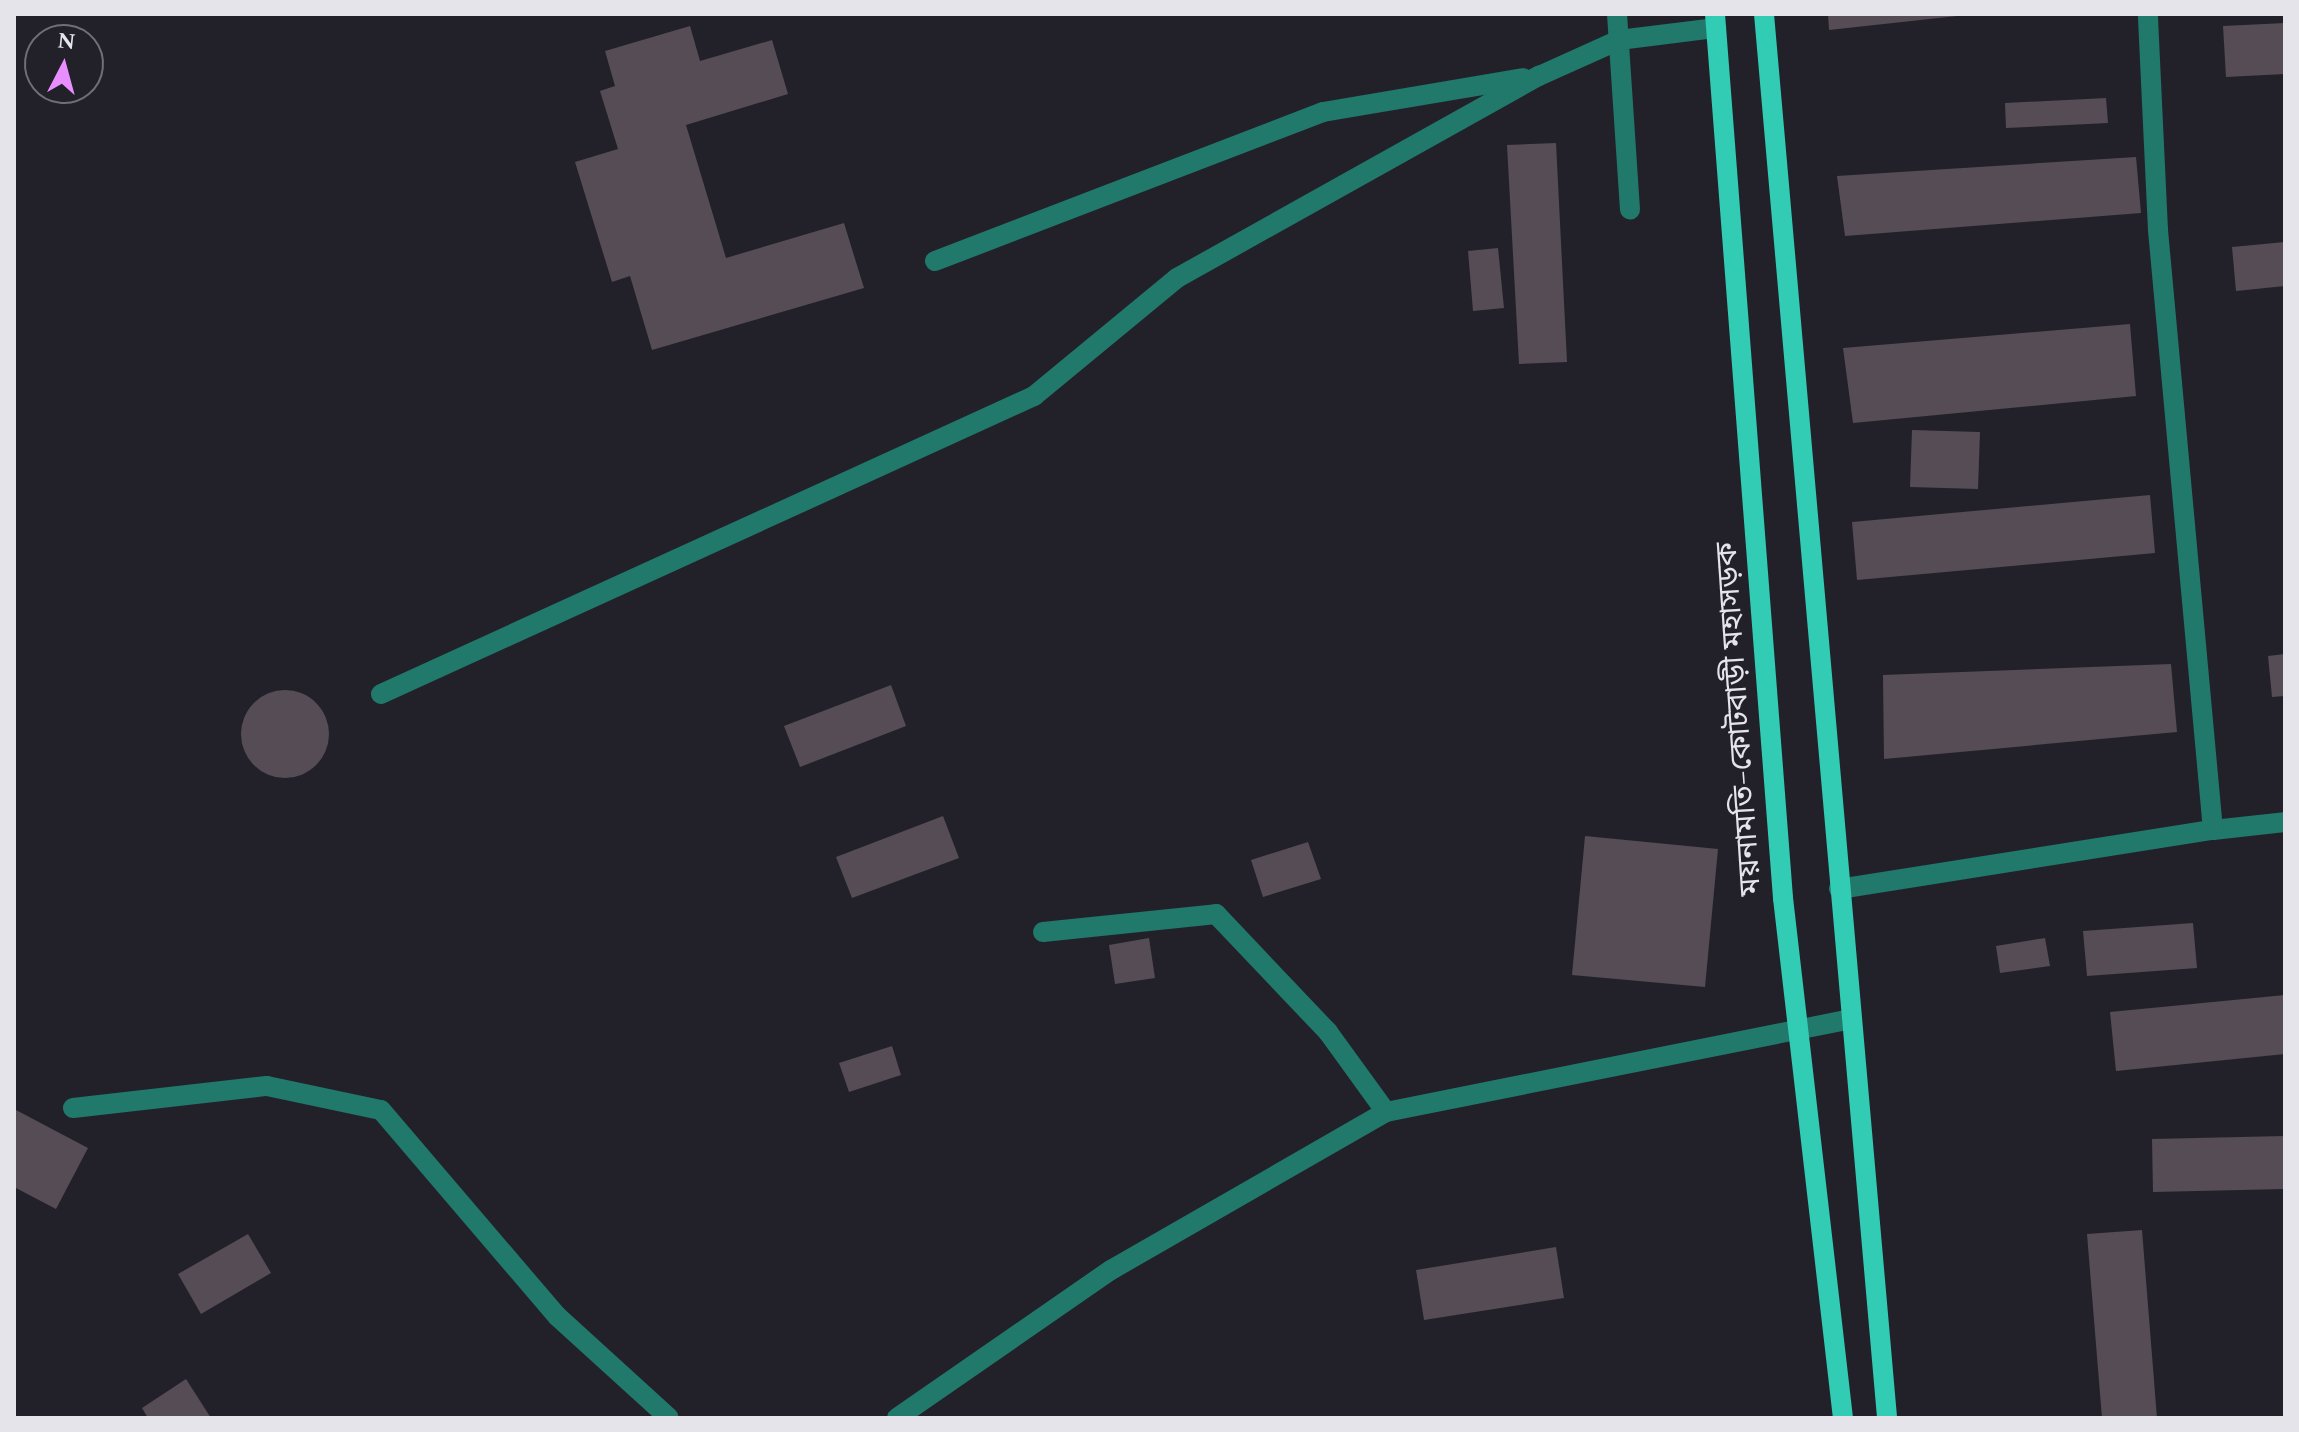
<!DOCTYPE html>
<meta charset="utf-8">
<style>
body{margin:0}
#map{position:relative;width:2299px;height:1432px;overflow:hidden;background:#22212a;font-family:Spectral,"Noto Sans Bengali",serif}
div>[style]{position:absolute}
.building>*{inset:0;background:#554c55}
.round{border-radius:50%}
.minor>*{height:20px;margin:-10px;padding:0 10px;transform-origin:10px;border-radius:10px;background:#20796b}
.major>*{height:20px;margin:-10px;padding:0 10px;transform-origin:10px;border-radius:10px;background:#32cbb4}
span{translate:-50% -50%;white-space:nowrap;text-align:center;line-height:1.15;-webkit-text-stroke:8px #22212a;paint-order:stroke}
.street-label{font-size:30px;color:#e5e4eb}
.frame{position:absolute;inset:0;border:16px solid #e5e4eb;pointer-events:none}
.north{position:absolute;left:24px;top:24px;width:80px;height:80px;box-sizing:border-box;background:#22212a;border:2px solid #706f77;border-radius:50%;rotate:6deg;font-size:22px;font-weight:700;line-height:32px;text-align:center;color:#e5e4eb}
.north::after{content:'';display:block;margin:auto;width:28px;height:36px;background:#e88eff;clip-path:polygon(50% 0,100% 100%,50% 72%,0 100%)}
</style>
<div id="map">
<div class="building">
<i style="clip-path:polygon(1828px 14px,1957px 14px,1957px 16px,1829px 30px)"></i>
<i style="clip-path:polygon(2285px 23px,2285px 74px,2226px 77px,2223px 26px)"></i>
<i style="clip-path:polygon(690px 26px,700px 61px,772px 40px,788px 94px,686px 125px,726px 258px,844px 223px,864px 288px,652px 350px,630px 276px,612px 282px,575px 162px,618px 149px,600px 91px,615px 86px,605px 51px)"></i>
<i style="clip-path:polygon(2106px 98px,2108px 123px,2006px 128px,2005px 103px)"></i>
<i style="clip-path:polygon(1556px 143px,1567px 362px,1519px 364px,1507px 145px)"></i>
<i style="clip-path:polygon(2136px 157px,2141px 213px,1845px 236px,1837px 176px)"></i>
<i style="clip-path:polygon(2285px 242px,2285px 286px,2236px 291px,2232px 247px)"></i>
<i style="clip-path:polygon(1498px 248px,1504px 308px,1473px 311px,1468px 251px)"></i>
<i style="clip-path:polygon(2130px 324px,2136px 396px,1853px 423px,1843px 348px)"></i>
<i style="clip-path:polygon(1912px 430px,1980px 432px,1978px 489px,1910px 487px)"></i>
<i style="clip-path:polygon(2150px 495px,2155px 553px,1857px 580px,1852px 522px)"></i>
<i style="clip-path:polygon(2285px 654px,2285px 696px,2272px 697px,2268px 656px)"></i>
<i style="clip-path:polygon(2171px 664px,2177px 732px,1884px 759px,1883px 675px)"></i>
<i style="clip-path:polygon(891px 685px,906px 726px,800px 767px,784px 726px)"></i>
<i class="round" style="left:241px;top:690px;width:88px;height:88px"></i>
<i style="clip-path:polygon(943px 816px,959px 858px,852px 898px,836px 857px)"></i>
<i style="clip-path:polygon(1585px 836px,1718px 849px,1705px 987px,1572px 975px)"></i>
<i style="clip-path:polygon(1308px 842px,1321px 879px,1263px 897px,1251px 860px)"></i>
<i style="clip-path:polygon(2193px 923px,2197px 968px,2087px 976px,2083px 931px)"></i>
<i style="clip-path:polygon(1149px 938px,1155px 978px,1115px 984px,1109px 945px)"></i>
<i style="clip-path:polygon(2045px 938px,2050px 966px,2000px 973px,1996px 946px)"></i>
<i style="clip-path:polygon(2285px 995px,2285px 1054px,2116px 1071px,2110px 1012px)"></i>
<i style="clip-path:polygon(892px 1046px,901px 1075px,849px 1092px,839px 1063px)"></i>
<i style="clip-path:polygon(16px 1110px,88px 1148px,56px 1209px,14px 1187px)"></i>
<i style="clip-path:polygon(2285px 1136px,2285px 1189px,2153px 1192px,2152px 1139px)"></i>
<i style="clip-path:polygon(2142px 1230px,2157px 1418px,2102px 1418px,2087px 1234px)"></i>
<i style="clip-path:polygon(248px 1234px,271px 1273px,201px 1314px,178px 1274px)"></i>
<i style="clip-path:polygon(1556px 1247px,1564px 1298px,1424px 1320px,1416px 1270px)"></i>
<i style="clip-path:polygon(186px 1379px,211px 1418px,148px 1418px,142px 1408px)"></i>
</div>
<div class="minor">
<i style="left:1617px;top:14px;width:196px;rotate:86.2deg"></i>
<i style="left:935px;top:261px;width:416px;rotate:-21deg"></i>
<i style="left:1323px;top:112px;width:203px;rotate:-9.6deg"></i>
<i style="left:381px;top:694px;width:718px;rotate:-24.53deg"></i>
<i style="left:1034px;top:396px;width:185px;rotate:-39.5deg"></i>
<i style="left:1177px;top:278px;width:415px;rotate:-29.2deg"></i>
<i style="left:1539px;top:76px;width:88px;rotate:-24.2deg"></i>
<i style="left:1619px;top:40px;width:98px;rotate:-7.1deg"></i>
<i style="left:2213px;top:830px;width:72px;rotate:-6.3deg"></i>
<i style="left:1839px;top:889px;width:379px;rotate:-9deg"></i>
<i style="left:2213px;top:830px;width:603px;rotate:-95.24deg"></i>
<i style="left:2158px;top:230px;width:216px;rotate:-92.7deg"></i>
<i style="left:1043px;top:932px;width:174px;rotate:-5.9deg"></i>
<i style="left:1216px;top:914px;width:163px;rotate:46.5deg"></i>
<i style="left:1328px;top:1032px;width:99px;rotate:54.1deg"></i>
<i style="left:73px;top:1108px;width:195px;rotate:-6.5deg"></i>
<i style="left:267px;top:1086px;width:116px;rotate:11.9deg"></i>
<i style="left:381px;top:1110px;width:271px;rotate:49.5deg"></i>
<i style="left:557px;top:1316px;width:151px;rotate:42.3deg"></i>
<i style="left:897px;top:1418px;width:260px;rotate:-34.7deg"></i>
<i style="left:1111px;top:1270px;width:317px;rotate:-29.9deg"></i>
<i style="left:1386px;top:1112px;width:474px;rotate:-11.3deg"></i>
</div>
<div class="major">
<i style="left:1715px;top:14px;width:887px;rotate:85.6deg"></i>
<i style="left:1783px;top:898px;width:523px;rotate:83.42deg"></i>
<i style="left:1764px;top:14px;width:1409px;rotate:84.99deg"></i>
</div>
<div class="street-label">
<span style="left:1739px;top:719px;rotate:-94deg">ময়নামতি–কোটবাড়ী মহাসড়ক</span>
</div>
<div class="frame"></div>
<div class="north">N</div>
</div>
